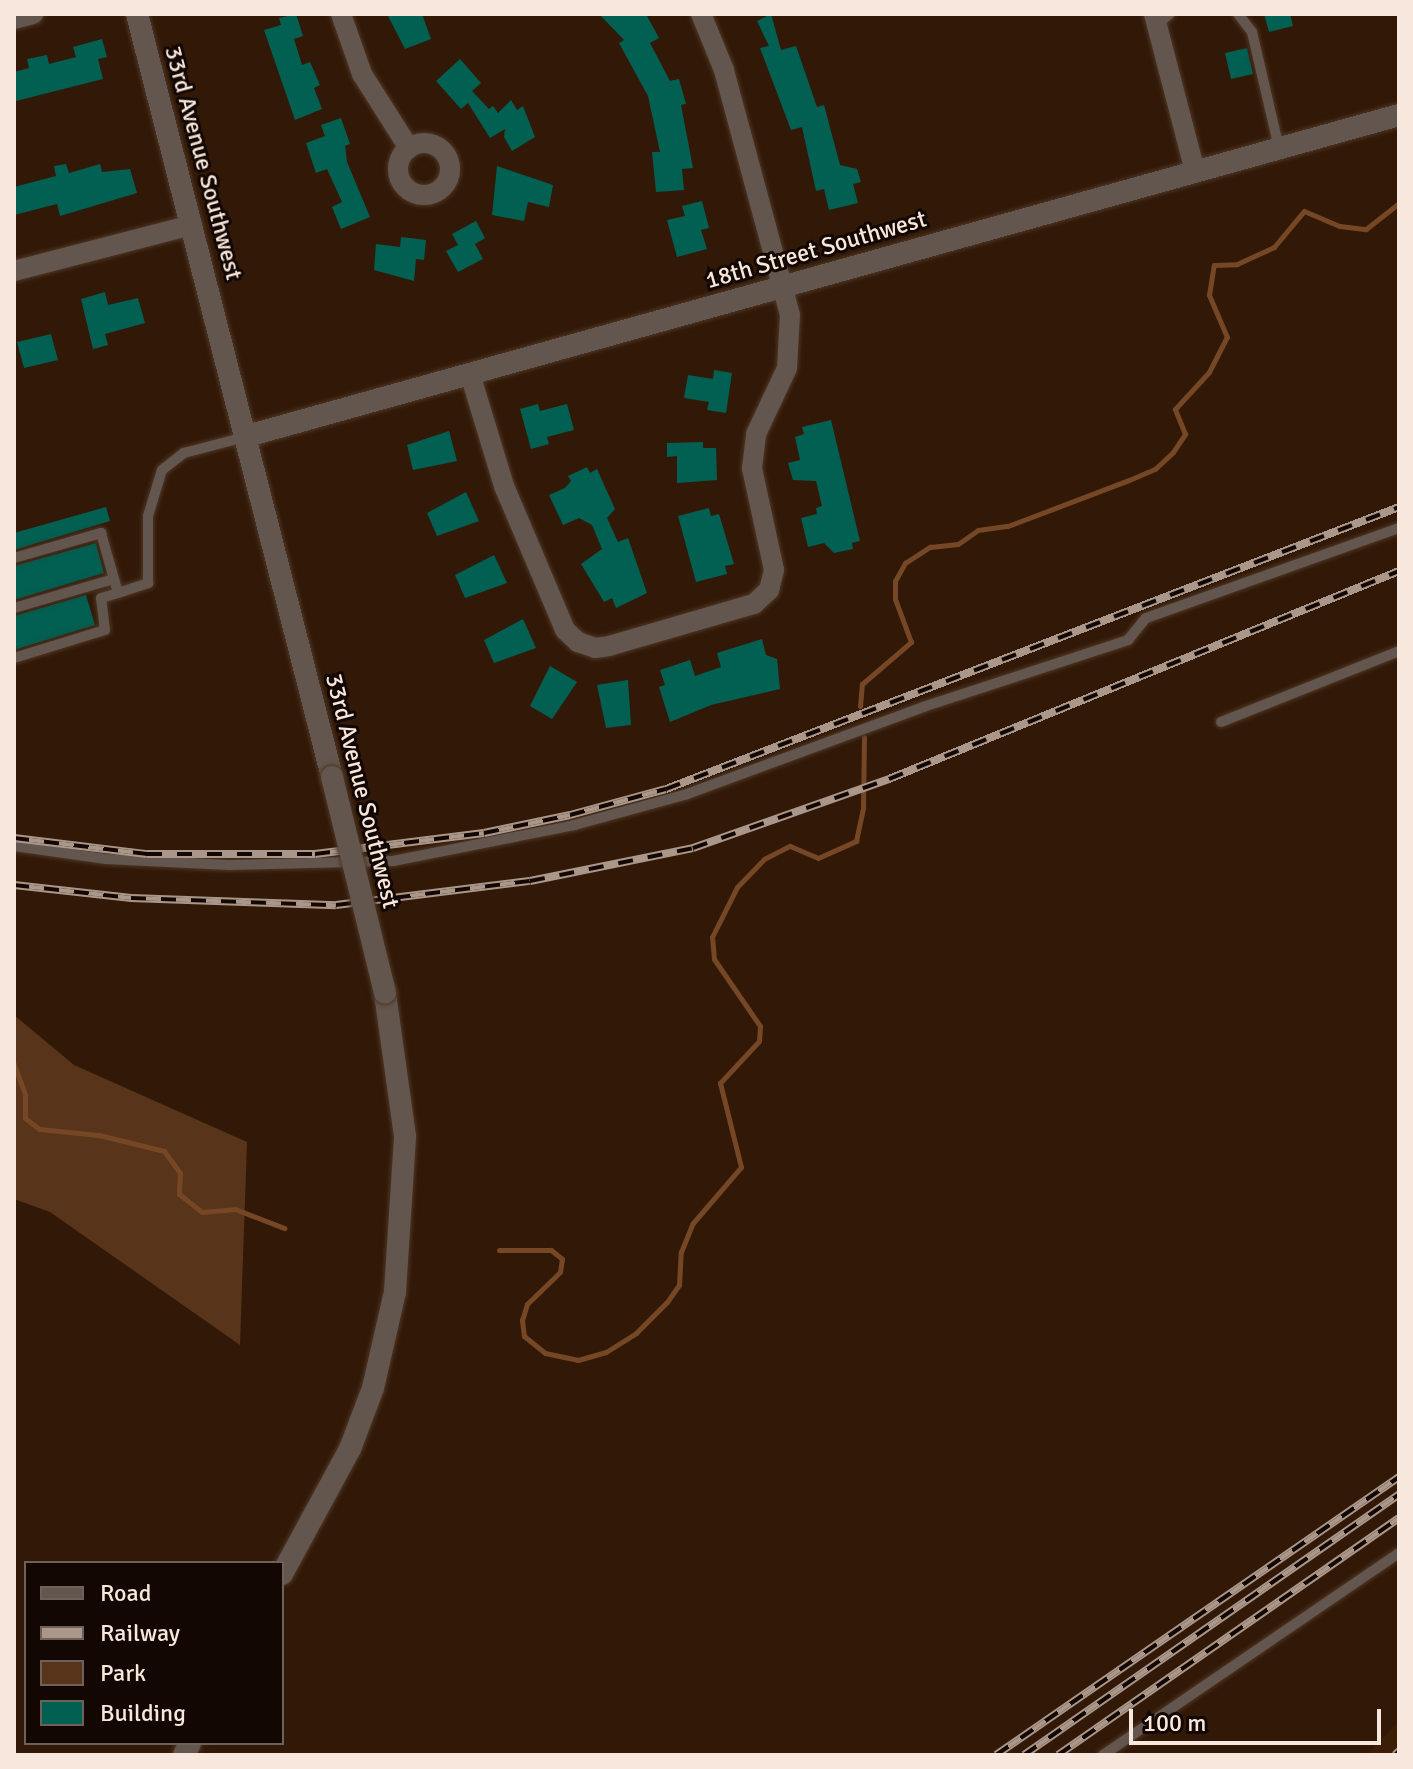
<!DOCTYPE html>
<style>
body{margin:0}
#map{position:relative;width:1413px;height:1769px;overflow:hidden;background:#321907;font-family:Signika,sans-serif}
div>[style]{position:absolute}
.built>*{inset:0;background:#3c1e06}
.green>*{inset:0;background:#58341a}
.stream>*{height:5px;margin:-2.5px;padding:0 2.5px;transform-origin:2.5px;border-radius:2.5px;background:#764725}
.building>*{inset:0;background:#016052}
.roads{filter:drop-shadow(0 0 2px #4e3625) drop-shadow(0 0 2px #4e3625)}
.service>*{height:10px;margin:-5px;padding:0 5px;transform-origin:5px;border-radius:5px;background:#63564e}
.minor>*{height:20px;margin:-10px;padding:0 10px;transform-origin:10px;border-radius:10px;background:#63564e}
.minor>.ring{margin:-10px;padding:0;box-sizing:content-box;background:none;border:20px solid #63564e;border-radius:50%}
.tertiary>*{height:22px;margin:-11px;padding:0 11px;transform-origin:11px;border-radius:11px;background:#63564e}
.rail>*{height:8px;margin-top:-4px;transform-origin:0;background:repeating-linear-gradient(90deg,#120702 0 15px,#ab978a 0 30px);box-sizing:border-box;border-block:2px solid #ab978a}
.bridges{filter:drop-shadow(0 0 2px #4e3625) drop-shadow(0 0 2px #4e3625)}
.tertiary-bridge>*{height:22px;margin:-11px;padding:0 11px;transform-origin:11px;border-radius:11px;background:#63564e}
span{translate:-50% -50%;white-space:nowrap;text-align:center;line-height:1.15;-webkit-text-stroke:6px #120702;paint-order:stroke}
.street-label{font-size:24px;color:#f8e7dc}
.frame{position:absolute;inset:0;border:16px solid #f8e7dc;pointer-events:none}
.legend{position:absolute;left:24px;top:1561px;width:260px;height:184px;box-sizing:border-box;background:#120702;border:2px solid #6e6159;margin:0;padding:10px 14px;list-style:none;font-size:24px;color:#f8e7dc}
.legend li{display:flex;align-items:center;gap:16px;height:40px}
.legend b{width:40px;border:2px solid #6e6159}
.scale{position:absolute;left:1129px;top:1709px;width:252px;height:36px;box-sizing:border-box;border:4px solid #f8e7dc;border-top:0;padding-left:10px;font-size:24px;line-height:28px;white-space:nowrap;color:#f8e7dc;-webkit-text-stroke:6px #120702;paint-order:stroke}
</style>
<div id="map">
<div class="built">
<i style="clip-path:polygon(1399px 1721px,1399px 1755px,1367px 1755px)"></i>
</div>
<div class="green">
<i style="clip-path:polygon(14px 1015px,74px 1065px,247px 1142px,240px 1345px,50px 1212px,14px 1199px)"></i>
</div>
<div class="stream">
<i style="left:860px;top:706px;width:22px;rotate:-85deg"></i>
<i style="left:862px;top:684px;width:65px;rotate:-40.6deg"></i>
<i style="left:911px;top:642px;width:46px;rotate:-110.4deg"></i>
<i style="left:895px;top:599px;width:18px;rotate:-90deg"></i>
<i style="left:895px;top:581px;width:21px;rotate:-61deg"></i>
<i style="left:905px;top:563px;width:30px;rotate:-33deg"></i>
<i style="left:930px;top:547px;width:28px;rotate:-6deg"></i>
<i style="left:958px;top:544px;width:24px;rotate:-35deg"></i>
<i style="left:978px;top:530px;width:30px;rotate:-8deg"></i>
<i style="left:1008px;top:526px;width:129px;rotate:-20.8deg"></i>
<i style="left:1129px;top:480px;width:28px;rotate:-23deg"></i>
<i style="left:1155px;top:469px;width:25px;rotate:-43deg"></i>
<i style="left:1173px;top:452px;width:22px;rotate:-56deg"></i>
<i style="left:1185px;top:434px;width:27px;rotate:-112deg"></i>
<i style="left:1175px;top:409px;width:50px;rotate:-47.4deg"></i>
<i style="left:1209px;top:372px;width:39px;rotate:-63deg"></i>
<i style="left:1227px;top:337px;width:46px;rotate:-113.2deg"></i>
<i style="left:1209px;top:295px;width:30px;rotate:-81deg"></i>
<i style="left:1214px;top:265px;width:23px;rotate:-2deg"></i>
<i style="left:1237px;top:264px;width:41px;rotate:-24.7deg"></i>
<i style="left:1274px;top:247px;width:47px;rotate:-50.2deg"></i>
<i style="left:1304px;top:211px;width:39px;rotate:23deg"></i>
<i style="left:1340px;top:226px;width:26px;rotate:7deg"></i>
<i style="left:1366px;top:229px;width:42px;rotate:-38.2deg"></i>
<i style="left:14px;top:1064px;width:33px;rotate:70deg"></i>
<i style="left:25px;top:1095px;width:23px;rotate:90deg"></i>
<i style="left:25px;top:1118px;width:18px;rotate:38deg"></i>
<i style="left:39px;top:1129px;width:60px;rotate:5.7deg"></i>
<i style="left:99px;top:1135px;width:67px;rotate:13.8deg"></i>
<i style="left:164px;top:1151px;width:27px;rotate:54deg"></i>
<i style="left:180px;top:1173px;width:21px;rotate:93deg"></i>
<i style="left:179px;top:1194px;width:29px;rotate:38deg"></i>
<i style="left:202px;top:1212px;width:33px;rotate:-5deg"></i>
<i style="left:235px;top:1209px;width:53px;rotate:21.2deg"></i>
<i style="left:499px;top:1250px;width:52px"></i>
<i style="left:551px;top:1250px;width:14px;rotate:39deg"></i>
<i style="left:562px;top:1259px;width:13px;rotate:99deg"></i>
<i style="left:560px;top:1272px;width:46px;rotate:135.9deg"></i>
<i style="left:527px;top:1304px;width:17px;rotate:107deg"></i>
<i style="left:522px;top:1320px;width:16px;rotate:83deg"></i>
<i style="left:524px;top:1336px;width:27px;rotate:39deg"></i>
<i style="left:545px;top:1353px;width:34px;rotate:12deg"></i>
<i style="left:578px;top:1360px;width:29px;rotate:-16deg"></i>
<i style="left:606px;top:1352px;width:36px;rotate:-32deg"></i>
<i style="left:636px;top:1333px;width:44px;rotate:-45deg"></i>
<i style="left:667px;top:1302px;width:21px;rotate:-55deg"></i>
<i style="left:679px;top:1285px;width:33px;rotate:-87deg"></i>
<i style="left:681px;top:1252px;width:31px;rotate:-68deg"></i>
<i style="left:693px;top:1223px;width:74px;rotate:-49.4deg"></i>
<i style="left:741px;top:1167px;width:87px;rotate:-104deg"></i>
<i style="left:720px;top:1083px;width:57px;rotate:-47.1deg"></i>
<i style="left:759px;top:1041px;width:15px;rotate:-86deg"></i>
<i style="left:760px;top:1026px;width:81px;rotate:-124.5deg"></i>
<i style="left:714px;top:959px;width:22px;rotate:-95deg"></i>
<i style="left:712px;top:937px;width:56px;rotate:-63.4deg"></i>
<i style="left:737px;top:887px;width:39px;rotate:-46deg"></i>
<i style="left:764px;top:859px;width:29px;rotate:-27deg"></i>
<i style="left:790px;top:846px;width:30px;rotate:23deg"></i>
<i style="left:818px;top:858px;width:42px;rotate:-24.1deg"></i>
<i style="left:856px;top:841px;width:34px;rotate:-78deg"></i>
<i style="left:863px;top:808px;width:71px;rotate:-89.2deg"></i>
</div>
<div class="building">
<i style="clip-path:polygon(296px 14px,303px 36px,294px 39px,302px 65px,310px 62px,320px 85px,314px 88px,322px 109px,295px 120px,264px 30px,281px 25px,279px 18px)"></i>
<i style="clip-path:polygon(387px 14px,422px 14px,431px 39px,405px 49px)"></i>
<i style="clip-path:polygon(599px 14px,646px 14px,659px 38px,650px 43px,670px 81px,679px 79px,686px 104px,681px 105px,693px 168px,682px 169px,684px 190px,656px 192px,652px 152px,660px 152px,648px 96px,619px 43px,624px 40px)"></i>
<i style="clip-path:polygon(771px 14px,781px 50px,796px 46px,817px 107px,824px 105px,840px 165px,857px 169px,861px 182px,853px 184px,858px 203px,829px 210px,824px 189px,816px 191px,802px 127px,791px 130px,760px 48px,769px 46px,757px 21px)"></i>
<i style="clip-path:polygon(1264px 14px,1290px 14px,1293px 26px,1269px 32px)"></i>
<i style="clip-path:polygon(102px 39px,107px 57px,98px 59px,103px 79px,16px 101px,14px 72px,29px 68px,27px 59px,47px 55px,49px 64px,76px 57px,73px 47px)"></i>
<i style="clip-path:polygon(1247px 48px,1253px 74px,1231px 79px,1225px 53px)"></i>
<i style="clip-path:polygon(460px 59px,481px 83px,472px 91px,489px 109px,493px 106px,498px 113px,511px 100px,517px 110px,523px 106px,535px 137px,512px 151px,504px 137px,505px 129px,490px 138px,468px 103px,461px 109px,436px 81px)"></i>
<i style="clip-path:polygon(341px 118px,350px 144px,345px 146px,347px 162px,370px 217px,341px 229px,332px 207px,342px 202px,327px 169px,316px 173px,306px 143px,325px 136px,321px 125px)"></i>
<i style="clip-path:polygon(66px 164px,69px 173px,100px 164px,102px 172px,130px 169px,137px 193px,60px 216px,57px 204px,14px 215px,14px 187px,56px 176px,54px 166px)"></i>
<i style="clip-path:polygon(497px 166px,553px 185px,549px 207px,528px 202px,524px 221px,492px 215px)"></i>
<i style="clip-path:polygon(702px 201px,709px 228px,701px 230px,707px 249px,677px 257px,667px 220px,685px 216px,682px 206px)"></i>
<i style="clip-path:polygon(476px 221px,485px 238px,475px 244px,483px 259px,458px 272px,446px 251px,458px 245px,452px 234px)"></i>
<i style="clip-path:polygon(401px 237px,426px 240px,424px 260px,416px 259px,414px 281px,374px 270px,376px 244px,400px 247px)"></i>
<i style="clip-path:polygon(105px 292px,108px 305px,138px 298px,145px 323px,105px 334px,108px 345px,93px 349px,81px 299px)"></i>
<i style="clip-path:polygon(51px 334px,58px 360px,24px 368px,17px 342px)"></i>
<i style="clip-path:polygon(714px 370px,732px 373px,726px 413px,707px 410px,709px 402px,684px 398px,688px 375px,713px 379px)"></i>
<i style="clip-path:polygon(538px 404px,540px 411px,567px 404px,574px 430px,547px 437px,549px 444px,531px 449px,520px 409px)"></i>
<i style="clip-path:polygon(831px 420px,860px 541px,852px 543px,853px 549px,834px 553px,824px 543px,808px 547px,801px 518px,817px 514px,816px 508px,822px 506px,816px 481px,793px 480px,788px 463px,800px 460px,795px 437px,804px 434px,802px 427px)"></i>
<i style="clip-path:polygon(449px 431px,457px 461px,413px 470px,407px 445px)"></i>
<i style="clip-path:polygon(703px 442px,703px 448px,716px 448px,717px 480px,677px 483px,677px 456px,667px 457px,667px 443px)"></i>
<i style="clip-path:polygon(587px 467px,590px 473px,597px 469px,615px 509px,607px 518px,618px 542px,628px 538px,647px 593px,616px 608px,612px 598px,604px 602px,581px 564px,602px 549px,592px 525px,579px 518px,563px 525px,549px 495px,565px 488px,571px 481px,568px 476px)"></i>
<i style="clip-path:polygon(466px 492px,479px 521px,437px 536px,427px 513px)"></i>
<i style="clip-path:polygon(106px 507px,110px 521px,14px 550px,14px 533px)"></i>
<i style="clip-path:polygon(709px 508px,711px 516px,719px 514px,734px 564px,725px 566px,727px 574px,696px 582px,678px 516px)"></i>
<i style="clip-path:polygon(96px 543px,104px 573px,14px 600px,14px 566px)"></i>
<i style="clip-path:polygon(494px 555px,507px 583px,465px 598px,455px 575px)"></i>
<i style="clip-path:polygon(86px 595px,95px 625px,14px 650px,14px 616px)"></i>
<i style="clip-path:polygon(523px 619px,536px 648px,494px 663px,484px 640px)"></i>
<i style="clip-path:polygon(762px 639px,766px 655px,777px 659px,780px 689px,711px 705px,670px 722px,659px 687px,665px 685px,660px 670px,690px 660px,695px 676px,721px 667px,717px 653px)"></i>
<i style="clip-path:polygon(550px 666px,577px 682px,552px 719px,530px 706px)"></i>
<i style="clip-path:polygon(628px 680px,631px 725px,606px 728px,597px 685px)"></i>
</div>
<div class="roads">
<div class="service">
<i style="left:1238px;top:14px;width:23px;rotate:52deg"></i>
<i style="left:1252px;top:32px;width:119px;rotate:76.9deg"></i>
<i style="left:1157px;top:24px;width:16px;rotate:-38deg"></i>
<i style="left:14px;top:558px;width:91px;rotate:-16deg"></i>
<i style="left:101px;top:533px;width:62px;rotate:74.2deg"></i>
<i style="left:118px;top:593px;width:32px;rotate:-18deg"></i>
<i style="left:148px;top:583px;width:67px;rotate:-90deg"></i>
<i style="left:148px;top:516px;width:48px;rotate:-73.1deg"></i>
<i style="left:162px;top:470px;width:28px;rotate:-38deg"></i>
<i style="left:184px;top:453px;width:63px;rotate:-14.7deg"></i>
<i style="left:14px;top:608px;width:104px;rotate:-16.2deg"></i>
<i style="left:14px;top:658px;width:95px;rotate:-17.1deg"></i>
<i style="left:105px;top:630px;width:32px;rotate:-97deg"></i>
<i style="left:101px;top:598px;width:18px;rotate:-16deg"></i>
<i style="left:1221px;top:722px;width:192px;rotate:-21.7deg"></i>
<i style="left:14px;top:846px;width:93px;rotate:8deg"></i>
<i style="left:106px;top:859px;width:123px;rotate:2.8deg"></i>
<i style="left:229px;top:865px;width:164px;rotate:-1.4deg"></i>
<i style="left:393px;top:861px;width:185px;rotate:-11.2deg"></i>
<i style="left:574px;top:825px;width:117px;rotate:-15.3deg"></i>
<i style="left:687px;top:794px;width:252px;rotate:-20.2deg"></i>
<i style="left:923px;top:707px;width:216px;rotate:-18.1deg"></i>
<i style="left:1128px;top:640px;width:28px;rotate:-51deg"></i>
<i style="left:1146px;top:618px;width:269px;rotate:-19.6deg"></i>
<i style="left:1103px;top:1755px;width:358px;rotate:-34.3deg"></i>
</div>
<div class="minor">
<i style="left:341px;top:14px;width:64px;rotate:70.7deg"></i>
<i style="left:362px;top:74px;width:88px;rotate:57.6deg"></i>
<i style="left:1154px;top:14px;width:162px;rotate:75.4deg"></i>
<i style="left:14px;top:19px;width:20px;rotate:-15deg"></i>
<i class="ring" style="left:398px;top:143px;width:32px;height:32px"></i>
<i style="left:14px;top:271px;width:184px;rotate:-14.5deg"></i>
<i style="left:470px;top:374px;width:117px;rotate:73.1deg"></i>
<i style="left:504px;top:486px;width:156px;rotate:67deg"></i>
<i style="left:565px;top:630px;width:18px;rotate:43deg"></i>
<i style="left:578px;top:642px;width:18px;rotate:19deg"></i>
<i style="left:595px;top:648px;width:14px;rotate:-8deg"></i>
<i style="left:609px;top:646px;width:151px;rotate:-16.2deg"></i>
<i style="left:754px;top:604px;width:21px;rotate:-43deg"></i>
<i style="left:769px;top:590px;width:21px;rotate:-76deg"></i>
<i style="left:774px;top:570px;width:104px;rotate:-102.2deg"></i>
<i style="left:752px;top:468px;width:34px;rotate:-83deg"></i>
<i style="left:756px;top:434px;width:73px;rotate:-64.8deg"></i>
<i style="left:787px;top:368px;width:53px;rotate:-86.8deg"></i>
<i style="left:790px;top:315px;width:254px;rotate:-105.1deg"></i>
<i style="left:724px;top:70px;width:61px;rotate:-112.3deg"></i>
</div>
<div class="tertiary">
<i style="left:137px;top:14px;width:788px;rotate:75.66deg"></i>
<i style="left:247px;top:436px;width:1196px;rotate:-15.57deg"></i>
<i style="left:282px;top:1574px;width:142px;rotate:-61.5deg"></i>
<i style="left:350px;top:1449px;width:65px;rotate:-69.3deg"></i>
<i style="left:373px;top:1388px;width:98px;rotate:-77.1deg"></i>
<i style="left:395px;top:1292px;width:156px;rotate:-86.3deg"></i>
<i style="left:405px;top:1136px;width:144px;rotate:-98deg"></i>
<i style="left:184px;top:1755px;width:13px;rotate:-63deg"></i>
</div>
</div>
<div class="rail">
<i style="left:14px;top:838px;width:134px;rotate:6.9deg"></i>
<i style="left:147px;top:854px;width:168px"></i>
<i style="left:315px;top:854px;width:170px;rotate:-7.1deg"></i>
<i style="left:484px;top:833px;width:88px;rotate:-11.8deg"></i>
<i style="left:570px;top:815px;width:99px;rotate:-15.2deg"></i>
<i style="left:666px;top:789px;width:785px;rotate:-21.04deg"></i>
<i style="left:14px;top:885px;width:118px;rotate:6.3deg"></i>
<i style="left:131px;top:898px;width:205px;rotate:2deg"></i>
<i style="left:336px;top:905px;width:195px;rotate:-7.1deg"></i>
<i style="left:530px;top:881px;width:166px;rotate:-11.4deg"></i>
<i style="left:693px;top:848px;width:208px;rotate:-19.4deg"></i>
<i style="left:889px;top:779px;width:551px;rotate:-22.19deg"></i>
<i style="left:996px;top:1755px;width:490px;rotate:-34.6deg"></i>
<i style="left:1024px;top:1755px;width:457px;rotate:-34.8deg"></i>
<i style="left:1058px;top:1755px;width:415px;rotate:-34.8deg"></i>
<i style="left:1395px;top:1755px;width:6px;rotate:-45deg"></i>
</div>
<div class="bridges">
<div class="tertiary-bridge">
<i style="left:332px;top:777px;width:222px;rotate:76.2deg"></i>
</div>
</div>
<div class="street-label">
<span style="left:203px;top:163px;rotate:75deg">33rd Avenue Southwest</span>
<span style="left:816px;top:250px;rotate:-16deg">18th Street Southwest</span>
<span style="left:362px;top:791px;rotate:76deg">33rd Avenue Southwest</span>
</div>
<div class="frame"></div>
<ul class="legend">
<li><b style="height:10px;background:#63564e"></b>Road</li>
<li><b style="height:10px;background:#ab978a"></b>Railway</li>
<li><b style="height:22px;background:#58341a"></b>Park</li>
<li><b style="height:22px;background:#016052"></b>Building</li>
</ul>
<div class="scale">100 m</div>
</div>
